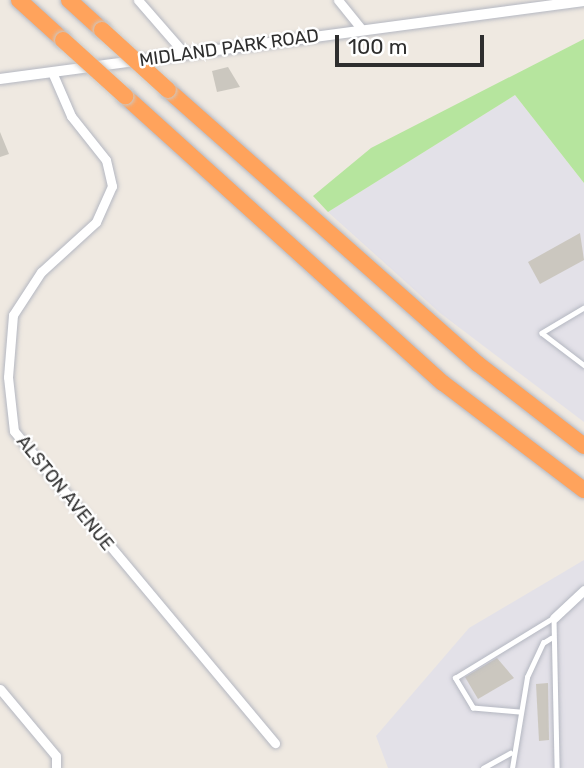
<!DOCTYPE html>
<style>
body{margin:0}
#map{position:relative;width:584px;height:768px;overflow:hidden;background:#efe9e1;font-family:Rubik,sans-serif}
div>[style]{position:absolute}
.industrial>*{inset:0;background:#e3e1e8}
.green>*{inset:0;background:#b6e59e}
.building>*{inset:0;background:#cbc7bf}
.roads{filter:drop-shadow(0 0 2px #b4b7c1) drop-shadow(0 0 2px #b4b7c1)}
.service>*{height:4.5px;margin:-2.25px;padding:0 2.25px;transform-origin:2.25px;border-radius:2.25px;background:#fff}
.minor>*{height:9px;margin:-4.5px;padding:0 4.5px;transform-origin:4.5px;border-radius:4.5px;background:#fff}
.tertiary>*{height:10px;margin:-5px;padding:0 5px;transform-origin:5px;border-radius:5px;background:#fff}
.motorway>*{height:16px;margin:-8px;padding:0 8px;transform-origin:8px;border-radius:8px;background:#ffa35c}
.bridges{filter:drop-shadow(0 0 2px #c9c9c9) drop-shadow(0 0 2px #c9c9c9)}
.motorway-bridge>*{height:16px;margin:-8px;padding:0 8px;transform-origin:8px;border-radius:8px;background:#ffa35c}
span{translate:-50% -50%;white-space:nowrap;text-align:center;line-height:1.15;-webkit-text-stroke:5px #fff;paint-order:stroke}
.street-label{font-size:18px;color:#2e2e2e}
.scale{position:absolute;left:335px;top:35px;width:149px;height:32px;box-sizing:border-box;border:4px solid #2e2e2e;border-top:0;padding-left:9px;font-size:21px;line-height:24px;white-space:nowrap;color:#2e2e2e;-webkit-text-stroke:5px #fff;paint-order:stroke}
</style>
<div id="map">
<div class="industrial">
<i style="clip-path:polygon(515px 95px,584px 183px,584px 422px,440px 313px,328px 212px)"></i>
<i style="clip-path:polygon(584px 560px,584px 768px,388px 768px,376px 736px,469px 628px)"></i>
</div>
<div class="green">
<i style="clip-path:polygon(584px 39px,584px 183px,515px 95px,328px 212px,313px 196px,371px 148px)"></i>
</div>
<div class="building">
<i style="clip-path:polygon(228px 67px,240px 87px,217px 92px,212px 71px)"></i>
<i style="clip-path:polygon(0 132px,9px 154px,0 157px)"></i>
<i style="clip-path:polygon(580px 233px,584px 260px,540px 284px,528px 262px)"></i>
<i style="clip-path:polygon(497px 658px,514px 678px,478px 699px,465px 677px)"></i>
<i style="clip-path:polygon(548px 683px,549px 740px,539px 741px,536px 684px)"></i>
</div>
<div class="roads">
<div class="service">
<i style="left:584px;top:308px;width:49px;rotate:149.2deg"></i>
<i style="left:542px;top:333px;width:53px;rotate:37.3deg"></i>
<i style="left:554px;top:619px;width:149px;rotate:88.8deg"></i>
<i style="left:519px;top:712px;width:46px;rotate:-175deg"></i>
<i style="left:473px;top:708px;width:35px;rotate:-121deg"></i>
<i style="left:455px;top:678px;width:115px;rotate:-31.5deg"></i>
<i style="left:483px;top:768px;width:31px;rotate:-29deg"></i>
<i style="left:512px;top:768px;width:92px;rotate:-80.6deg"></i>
<i style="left:527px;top:677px;width:38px;rotate:-65deg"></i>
<i style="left:543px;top:643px;width:9px;rotate:-32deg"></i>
</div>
<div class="minor">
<i style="left:138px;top:0;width:72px;rotate:49deg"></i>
<i style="left:338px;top:0;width:38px;rotate:51deg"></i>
<i style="left:52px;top:72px;width:48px;rotate:66.6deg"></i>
<i style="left:71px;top:116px;width:56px;rotate:51.5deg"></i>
<i style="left:106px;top:160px;width:27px;rotate:77deg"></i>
<i style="left:112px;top:186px;width:39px;rotate:114deg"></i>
<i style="left:96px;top:222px;width:74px;rotate:137.7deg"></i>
<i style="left:41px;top:272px;width:51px;rotate:123.1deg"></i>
<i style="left:13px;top:315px;width:62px;rotate:94.6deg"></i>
<i style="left:8px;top:377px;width:54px;rotate:83.7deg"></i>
<i style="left:14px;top:431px;width:407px;rotate:50.1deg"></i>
<i style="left:554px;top:618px;width:41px;rotate:-43deg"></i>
<i style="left:0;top:689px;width:87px;rotate:50.1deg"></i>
<i style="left:56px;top:756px;width:12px;rotate:90deg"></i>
</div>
<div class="tertiary">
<i style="left:0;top:79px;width:589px;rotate:-7.61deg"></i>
</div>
<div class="motorway">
<i style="left:19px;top:0;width:59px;rotate:42.3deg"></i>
<i style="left:69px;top:0;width:45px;rotate:42.3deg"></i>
<i style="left:168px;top:90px;width:414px;rotate:41.5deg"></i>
<i style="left:478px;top:364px;width:134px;rotate:37.7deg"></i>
<i style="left:125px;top:96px;width:428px;rotate:42.1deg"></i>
<i style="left:443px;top:383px;width:177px;rotate:37.2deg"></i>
</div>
</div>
<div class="bridges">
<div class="motorway-bridge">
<i style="left:102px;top:30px;width:89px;rotate:42.3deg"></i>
<i style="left:63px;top:40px;width:84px;rotate:42.1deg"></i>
</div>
</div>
<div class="street-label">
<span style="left:229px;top:48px;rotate:-8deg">MIDLAND PARK ROAD</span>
<span style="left:65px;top:493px;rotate:51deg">ALSTON AVENUE</span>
</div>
<div class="scale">100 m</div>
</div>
